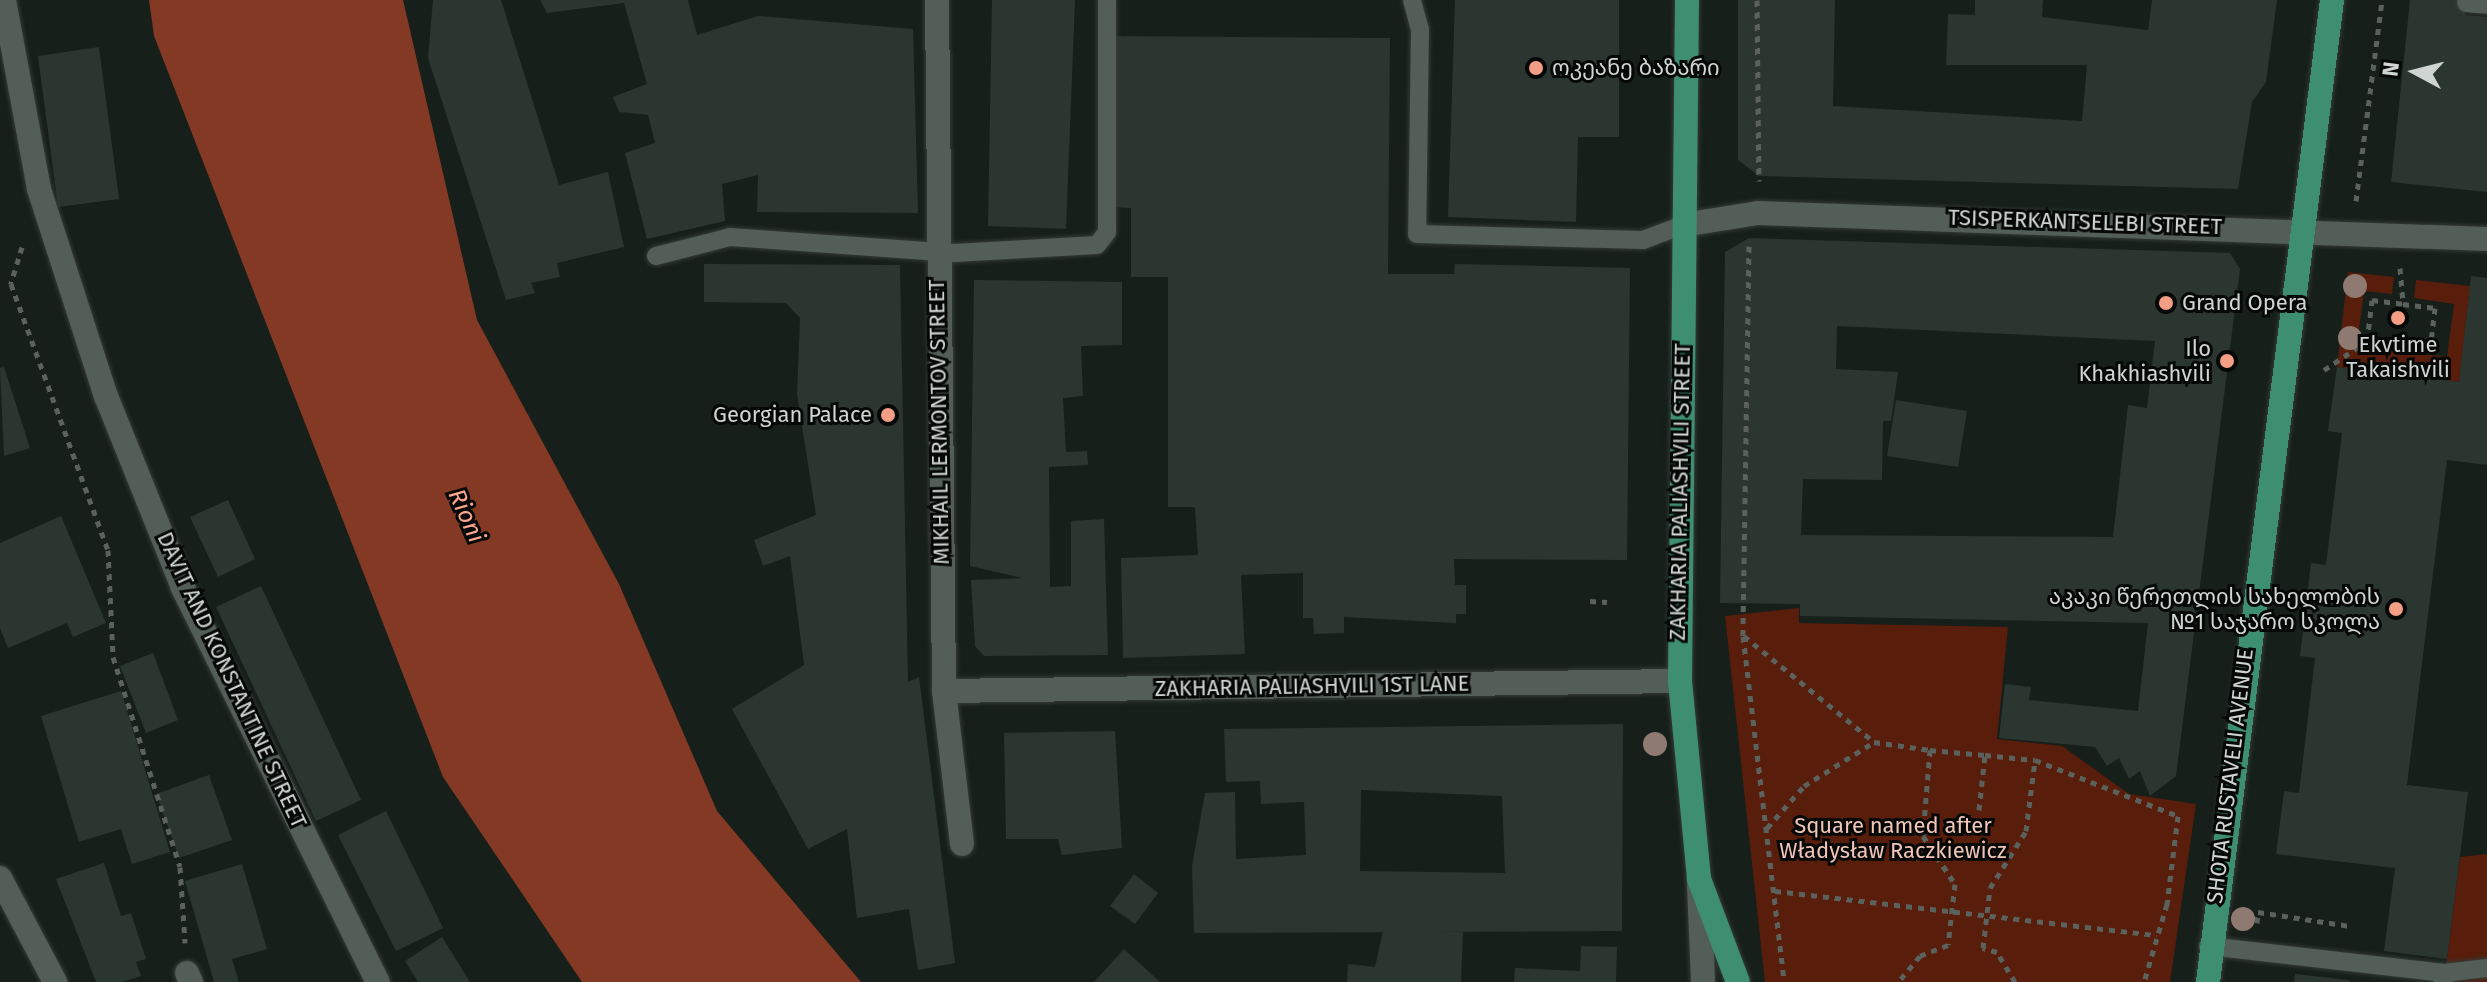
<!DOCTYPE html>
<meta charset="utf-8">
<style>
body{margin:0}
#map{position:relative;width:2487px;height:982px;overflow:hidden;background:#161f1a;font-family:"Fira Sans","Noto Sans Georgian",sans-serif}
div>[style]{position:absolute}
.green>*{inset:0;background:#581d0b}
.water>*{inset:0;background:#833924}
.building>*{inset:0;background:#2c3631}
.path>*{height:5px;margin-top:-2.5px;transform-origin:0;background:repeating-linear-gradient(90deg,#5b625e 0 6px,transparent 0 12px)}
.roads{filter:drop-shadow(0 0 2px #343a37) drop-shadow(0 0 2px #343a37)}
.lane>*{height:18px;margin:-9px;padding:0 9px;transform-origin:9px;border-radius:9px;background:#535e58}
.street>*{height:24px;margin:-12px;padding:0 12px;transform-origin:12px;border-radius:12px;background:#535e58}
.secondary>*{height:24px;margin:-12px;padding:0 12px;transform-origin:12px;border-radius:12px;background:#535e58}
.primary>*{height:24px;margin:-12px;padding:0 12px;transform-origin:12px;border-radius:12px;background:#3e8f72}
.trees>*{width:24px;height:24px;margin:-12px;border-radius:50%;background:#8e7a70}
.dots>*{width:22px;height:22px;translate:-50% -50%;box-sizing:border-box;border:4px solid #050806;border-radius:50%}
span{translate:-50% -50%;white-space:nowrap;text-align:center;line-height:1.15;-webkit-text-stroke:6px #050806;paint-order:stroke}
.poi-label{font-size:22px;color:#cfd5d2}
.left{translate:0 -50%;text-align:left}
.right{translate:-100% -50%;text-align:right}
.street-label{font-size:22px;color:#cfd5d2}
.park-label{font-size:22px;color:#f1c4b7}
.water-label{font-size:24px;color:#fea78e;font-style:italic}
.north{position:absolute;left:2375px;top:32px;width:80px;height:80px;-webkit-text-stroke:6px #050806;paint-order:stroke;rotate:277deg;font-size:22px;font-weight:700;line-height:32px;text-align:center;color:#cfd5d2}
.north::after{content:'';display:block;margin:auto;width:28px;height:36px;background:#cfd5d2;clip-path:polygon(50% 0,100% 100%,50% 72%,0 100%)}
</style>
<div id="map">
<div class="green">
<i style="clip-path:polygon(2348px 272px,2394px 277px,2392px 294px,2364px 291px,2357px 346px,2447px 357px,2454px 304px,2414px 298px,2416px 280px,2470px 286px,2459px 382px,2337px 367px)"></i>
<i style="clip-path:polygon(1799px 608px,1799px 623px,2008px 627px,1997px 739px,2062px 746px,2129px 794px,2196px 804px,2170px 982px,1765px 982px,1725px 616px)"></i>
<i style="clip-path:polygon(2487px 854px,2487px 982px,2444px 982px,2460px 857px)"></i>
</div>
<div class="water">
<i style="clip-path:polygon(149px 0,403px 0,477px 320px,619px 584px,717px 811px,861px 982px,582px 982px,443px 777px,154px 36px)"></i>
</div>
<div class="building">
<i style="clip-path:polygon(433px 0,501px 0,559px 185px,608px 172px,624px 247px,557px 263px,560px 277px,531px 283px,535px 293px,506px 300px,428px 58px)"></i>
<i style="clip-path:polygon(540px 0,688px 0,697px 35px,758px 16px,913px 29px,918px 213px,757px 212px,758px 175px,722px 184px,725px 221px,647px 239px,625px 153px,655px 143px,648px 115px,619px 112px,613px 97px,647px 84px,624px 3px,547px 13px)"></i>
<i style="clip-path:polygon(992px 0,1075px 0,1066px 229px,988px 226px)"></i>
<i style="clip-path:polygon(1455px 0,1619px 0,1619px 137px,1578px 137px,1576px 222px,1448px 217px)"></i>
<i style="clip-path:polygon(1738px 0,1835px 0,1833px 106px,2082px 121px,2087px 65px,1946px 65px,1948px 14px,1975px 15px,1975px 0,2043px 0,2042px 17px,2148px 30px,2152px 0,2277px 0,2266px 82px,2252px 102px,2238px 189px,1759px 176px,1738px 160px)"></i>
<i style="clip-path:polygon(2410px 0,2466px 0,2465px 15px,2487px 17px,2487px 192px,2391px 182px)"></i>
<i style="clip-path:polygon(1111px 36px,1390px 38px,1388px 274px,1454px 274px,1455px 264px,1630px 268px,1627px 560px,1454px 559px,1455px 585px,1466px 585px,1466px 614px,1456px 614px,1456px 623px,1344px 617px,1344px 633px,1314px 634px,1313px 618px,1303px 618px,1303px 573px,1241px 575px,1245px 654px,1123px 658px,1121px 558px,1198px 555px,1195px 507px,1168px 507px,1168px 277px,1131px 277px,1131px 208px,1110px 207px)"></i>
<i style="clip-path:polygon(99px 47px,119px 199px,58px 207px,38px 56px)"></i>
<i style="clip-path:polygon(evenodd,1749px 238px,2230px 253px,2240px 269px,2176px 776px,2150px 796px,2140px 771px,2129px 779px,2119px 758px,2107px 766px,2095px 747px,1999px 738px,2005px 684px,2031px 687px,2029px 700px,2138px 711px,2148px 623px,1800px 616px,1800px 604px,1720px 603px,1725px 252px,1749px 238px,1837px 326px,2155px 341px,2147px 408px,2128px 405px,2113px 537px,1801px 535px,1803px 479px,1882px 480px,1883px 421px,1891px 421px,1898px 372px,1836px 369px,1837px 326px)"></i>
<i style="clip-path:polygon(704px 264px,900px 265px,908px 682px,919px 677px,955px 963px,918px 970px,909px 909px,857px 918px,847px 829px,808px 849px,732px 709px,804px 665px,790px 556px,763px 566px,754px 540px,816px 515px,797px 394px,800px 318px,786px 303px,704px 302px)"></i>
<i style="clip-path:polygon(2471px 276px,2487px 278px,2487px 465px,2447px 460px,2407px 785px,2468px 792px,2447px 959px,2384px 951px,2395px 868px,2276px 854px,2284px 791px,2299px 793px,2315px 658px,2300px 656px,2311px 563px,2326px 565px,2342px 433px,2328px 431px,2337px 367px,2459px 382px)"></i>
<i style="clip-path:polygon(974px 280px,1122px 282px,1122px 345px,1081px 346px,1083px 396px,1063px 398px,1066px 452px,1087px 451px,1088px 465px,1049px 467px,1050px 587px,1071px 586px,1071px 521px,1104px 519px,1108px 655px,984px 656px,975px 646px,971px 580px,1022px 578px,970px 566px)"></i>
<i style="clip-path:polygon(4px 367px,30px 448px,4px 456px,0 368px)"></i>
<i style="clip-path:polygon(1896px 400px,1967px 411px,1958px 467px,1887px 456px)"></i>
<i style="clip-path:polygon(228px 500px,255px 559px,218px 577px,190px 517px)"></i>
<i style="clip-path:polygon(61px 516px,106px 623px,73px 637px,67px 623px,8px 648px,0 628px,0 543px)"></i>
<i style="clip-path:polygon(261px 586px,361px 800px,316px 821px,216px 607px)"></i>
<i style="clip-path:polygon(153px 653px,178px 720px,146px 733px,120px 666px)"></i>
<i style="clip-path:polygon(121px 691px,170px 852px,132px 864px,121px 829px,79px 842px,41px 716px)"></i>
<i style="clip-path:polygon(evenodd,1623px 724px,1622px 931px,1194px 933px,1192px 866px,1205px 793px,1235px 792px,1236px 859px,1306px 855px,1304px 802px,1261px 804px,1260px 781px,1226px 782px,1224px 729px,1623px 724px,1361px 790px,1502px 796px,1505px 873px,1360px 871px,1361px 790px)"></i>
<i style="clip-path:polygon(1115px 731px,1122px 848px,1062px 855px,1058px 839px,1006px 839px,1004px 733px)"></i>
<i style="clip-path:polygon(209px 775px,232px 840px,179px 858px,156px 794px)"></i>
<i style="clip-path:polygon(386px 811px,443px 928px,396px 951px,338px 835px)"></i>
<i style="clip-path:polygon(104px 863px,121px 916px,131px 913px,146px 959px,136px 962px,141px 976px,122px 982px,96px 982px,56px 879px)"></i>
<i style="clip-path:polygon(242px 864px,267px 949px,232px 959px,239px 982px,214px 982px,185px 881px)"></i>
<i style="clip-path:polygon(1134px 874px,1158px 893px,1135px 924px,1110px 906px)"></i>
<i style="clip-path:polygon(1383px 931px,1463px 932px,1461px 982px,1347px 982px,1348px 964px,1375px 967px)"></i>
<i style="clip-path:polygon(442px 937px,470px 982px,418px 982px,405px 961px)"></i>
<i style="clip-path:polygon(1581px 946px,1617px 947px,1616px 982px,1514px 982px,1515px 968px,1580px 971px)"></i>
<i style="clip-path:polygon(1124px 949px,1160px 982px,1094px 982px)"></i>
<i style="clip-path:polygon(2295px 974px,2349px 980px,2349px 982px,2294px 982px)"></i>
</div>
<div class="path">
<i style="left:1757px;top:0;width:181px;rotate:89.4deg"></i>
<i style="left:2356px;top:201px;width:203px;rotate:-82.6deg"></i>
<i style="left:1749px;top:246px;width:390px;rotate:90.9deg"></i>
<i style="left:1743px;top:636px;width:348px;rotate:83.2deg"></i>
<i style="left:22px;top:247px;width:39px;rotate:107deg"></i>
<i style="left:11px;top:284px;width:283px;rotate:70deg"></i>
<i style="left:108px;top:550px;width:107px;rotate:87.3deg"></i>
<i style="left:113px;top:657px;width:220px;rotate:72.3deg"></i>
<i style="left:180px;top:867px;width:76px;rotate:86.2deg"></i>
<i style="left:2400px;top:268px;width:36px;rotate:85deg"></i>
<i style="left:2403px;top:304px;width:32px;rotate:7deg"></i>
<i style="left:2435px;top:308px;width:42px;rotate:96.8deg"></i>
<i style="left:2430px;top:350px;width:64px;rotate:-171.9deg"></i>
<i style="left:2367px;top:341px;width:41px;rotate:-83deg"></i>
<i style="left:2372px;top:300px;width:31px;rotate:7deg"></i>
<i style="left:2324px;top:370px;width:52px;rotate:-34deg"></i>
<i style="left:1590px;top:601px;width:17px;rotate:3deg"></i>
<i style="left:1744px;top:636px;width:168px;rotate:39.2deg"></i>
<i style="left:1930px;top:750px;width:55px;rotate:5.2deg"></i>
<i style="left:1979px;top:810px;width:55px;rotate:-83.8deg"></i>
<i style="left:1985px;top:755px;width:50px;rotate:5.7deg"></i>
<i style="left:1767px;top:828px;width:56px;rotate:-48.6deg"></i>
<i style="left:1804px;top:786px;width:83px;rotate:-32.2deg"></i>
<i style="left:1874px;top:742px;width:57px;rotate:8.1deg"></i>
<i style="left:1930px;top:750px;width:86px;rotate:94.7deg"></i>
<i style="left:1923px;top:836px;width:58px;rotate:56.3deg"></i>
<i style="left:1955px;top:884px;width:61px;rotate:96.5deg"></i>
<i style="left:1948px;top:945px;width:30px;rotate:159deg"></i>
<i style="left:1920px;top:956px;width:34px;rotate:130deg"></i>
<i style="left:1775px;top:891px;width:384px;rotate:6.6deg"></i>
<i style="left:2257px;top:923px;width:11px;rotate:-85deg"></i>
<i style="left:2258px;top:912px;width:93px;rotate:8.7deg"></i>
<i style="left:2015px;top:982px;width:35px;rotate:-121deg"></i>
<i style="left:1997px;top:952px;width:15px;rotate:-164deg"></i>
<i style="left:1983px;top:948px;width:60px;rotate:-83.3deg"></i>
<i style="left:1990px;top:888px;width:67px;rotate:-57.7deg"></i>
<i style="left:2026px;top:831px;width:72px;rotate:-82.8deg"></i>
<i style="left:2035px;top:760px;width:154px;rotate:21.4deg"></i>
<i style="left:2178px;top:816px;width:89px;rotate:97.1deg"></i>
<i style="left:2167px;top:904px;width:81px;rotate:106.4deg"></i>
</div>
<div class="roads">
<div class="lane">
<i style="left:1412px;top:0;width:30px;rotate:75deg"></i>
<i style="left:1420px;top:29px;width:205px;rotate:90.8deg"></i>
<i style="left:1417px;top:234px;width:226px;rotate:1.5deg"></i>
<i style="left:1643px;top:240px;width:43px;rotate:-20.6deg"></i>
<i style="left:2466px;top:3px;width:21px;rotate:5deg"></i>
<i style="left:656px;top:256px;width:76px;rotate:-14.4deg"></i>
<i style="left:730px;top:237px;width:225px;rotate:4.1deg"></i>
<i style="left:954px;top:253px;width:143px;rotate:-3.2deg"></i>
<i style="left:1097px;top:245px;width:16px;rotate:-52deg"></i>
<i style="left:1107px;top:232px;width:232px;rotate:-90deg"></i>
<i style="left:2208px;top:946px;width:238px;rotate:6.5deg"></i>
<i style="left:2444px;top:973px;width:9px;rotate:96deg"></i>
<i style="left:2444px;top:973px;width:43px;rotate:-6.6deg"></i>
</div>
<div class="street">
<i style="left:937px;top:0;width:691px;rotate:89.42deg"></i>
<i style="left:944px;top:691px;width:154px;rotate:83.3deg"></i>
<i style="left:1683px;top:225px;width:76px;rotate:-9.1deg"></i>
<i style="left:1758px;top:213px;width:729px;rotate:2.04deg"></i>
<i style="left:944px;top:691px;width:736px;rotate:-0.78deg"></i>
<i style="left:1699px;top:885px;width:97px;rotate:87.6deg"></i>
<i style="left:187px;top:973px;width:10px;rotate:66deg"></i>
</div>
<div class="secondary">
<i style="left:4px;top:0;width:192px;rotate:79.5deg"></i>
<i style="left:39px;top:189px;width:218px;rotate:72.1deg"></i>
<i style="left:106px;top:396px;width:207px;rotate:68.1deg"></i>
<i style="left:183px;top:588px;width:440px;rotate:63.7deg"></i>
<i style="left:0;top:878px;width:118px;rotate:62.1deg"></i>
</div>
<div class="primary">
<i style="left:1687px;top:0;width:681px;rotate:90.59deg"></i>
<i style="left:1680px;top:681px;width:199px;rotate:84.5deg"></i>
<i style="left:1699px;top:879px;width:110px;rotate:69.3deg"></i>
<i style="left:2208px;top:982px;width:990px;rotate:-82.8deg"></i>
</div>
</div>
<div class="trees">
<i style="left:2355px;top:286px"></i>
<i style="left:2350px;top:338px"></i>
<i style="left:1655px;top:744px"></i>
<i style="left:2243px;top:919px"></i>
</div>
<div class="dots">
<i style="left:1536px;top:68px;background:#f49e86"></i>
<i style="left:2166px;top:303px;background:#f49e86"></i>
<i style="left:2398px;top:318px;background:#f49e86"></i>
<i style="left:2227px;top:361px;background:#f49e86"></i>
<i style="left:888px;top:415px;background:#f49e86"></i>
<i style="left:2396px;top:609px;background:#f49e86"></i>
</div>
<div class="poi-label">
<span class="left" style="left:1552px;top:68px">ოკეანე ბაზარი</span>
<span class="left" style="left:2182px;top:303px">Grand Opera</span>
<span style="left:2398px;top:357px">Ekvtime<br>Takaishvili</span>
<span class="right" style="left:2211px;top:361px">Ilo<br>Khakhiashvili</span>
<span class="right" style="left:872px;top:415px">Georgian Palace</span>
<span class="right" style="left:2380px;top:609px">აკაკი წერეთლის სახელობის<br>№1 საჯარო სკოლა</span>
</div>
<div class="street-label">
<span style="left:2085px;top:222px;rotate:2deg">TSISPERKANTSELEBI STREET</span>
<span style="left:939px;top:422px;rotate:-91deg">MIKHAIL LERMONTOV STREET</span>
<span style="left:1680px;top:492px;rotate:-89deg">ZAKHARIA PALIASHVILI STREET</span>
<span style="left:232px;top:680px;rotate:65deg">DAVIT AND KONSTANTINE STREET</span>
<span style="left:1312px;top:686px;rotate:-1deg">ZAKHARIA PALIASHVILI 1ST LANE</span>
<span style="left:2230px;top:776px;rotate:-83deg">SHOTA RUSTAVELI AVENUE</span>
</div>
<div class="park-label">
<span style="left:1893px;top:838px">Square named after<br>Władysław Raczkiewicz</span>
</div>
<div class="water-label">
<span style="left:466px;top:516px;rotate:66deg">Rioni</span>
</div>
<div class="north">N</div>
</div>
